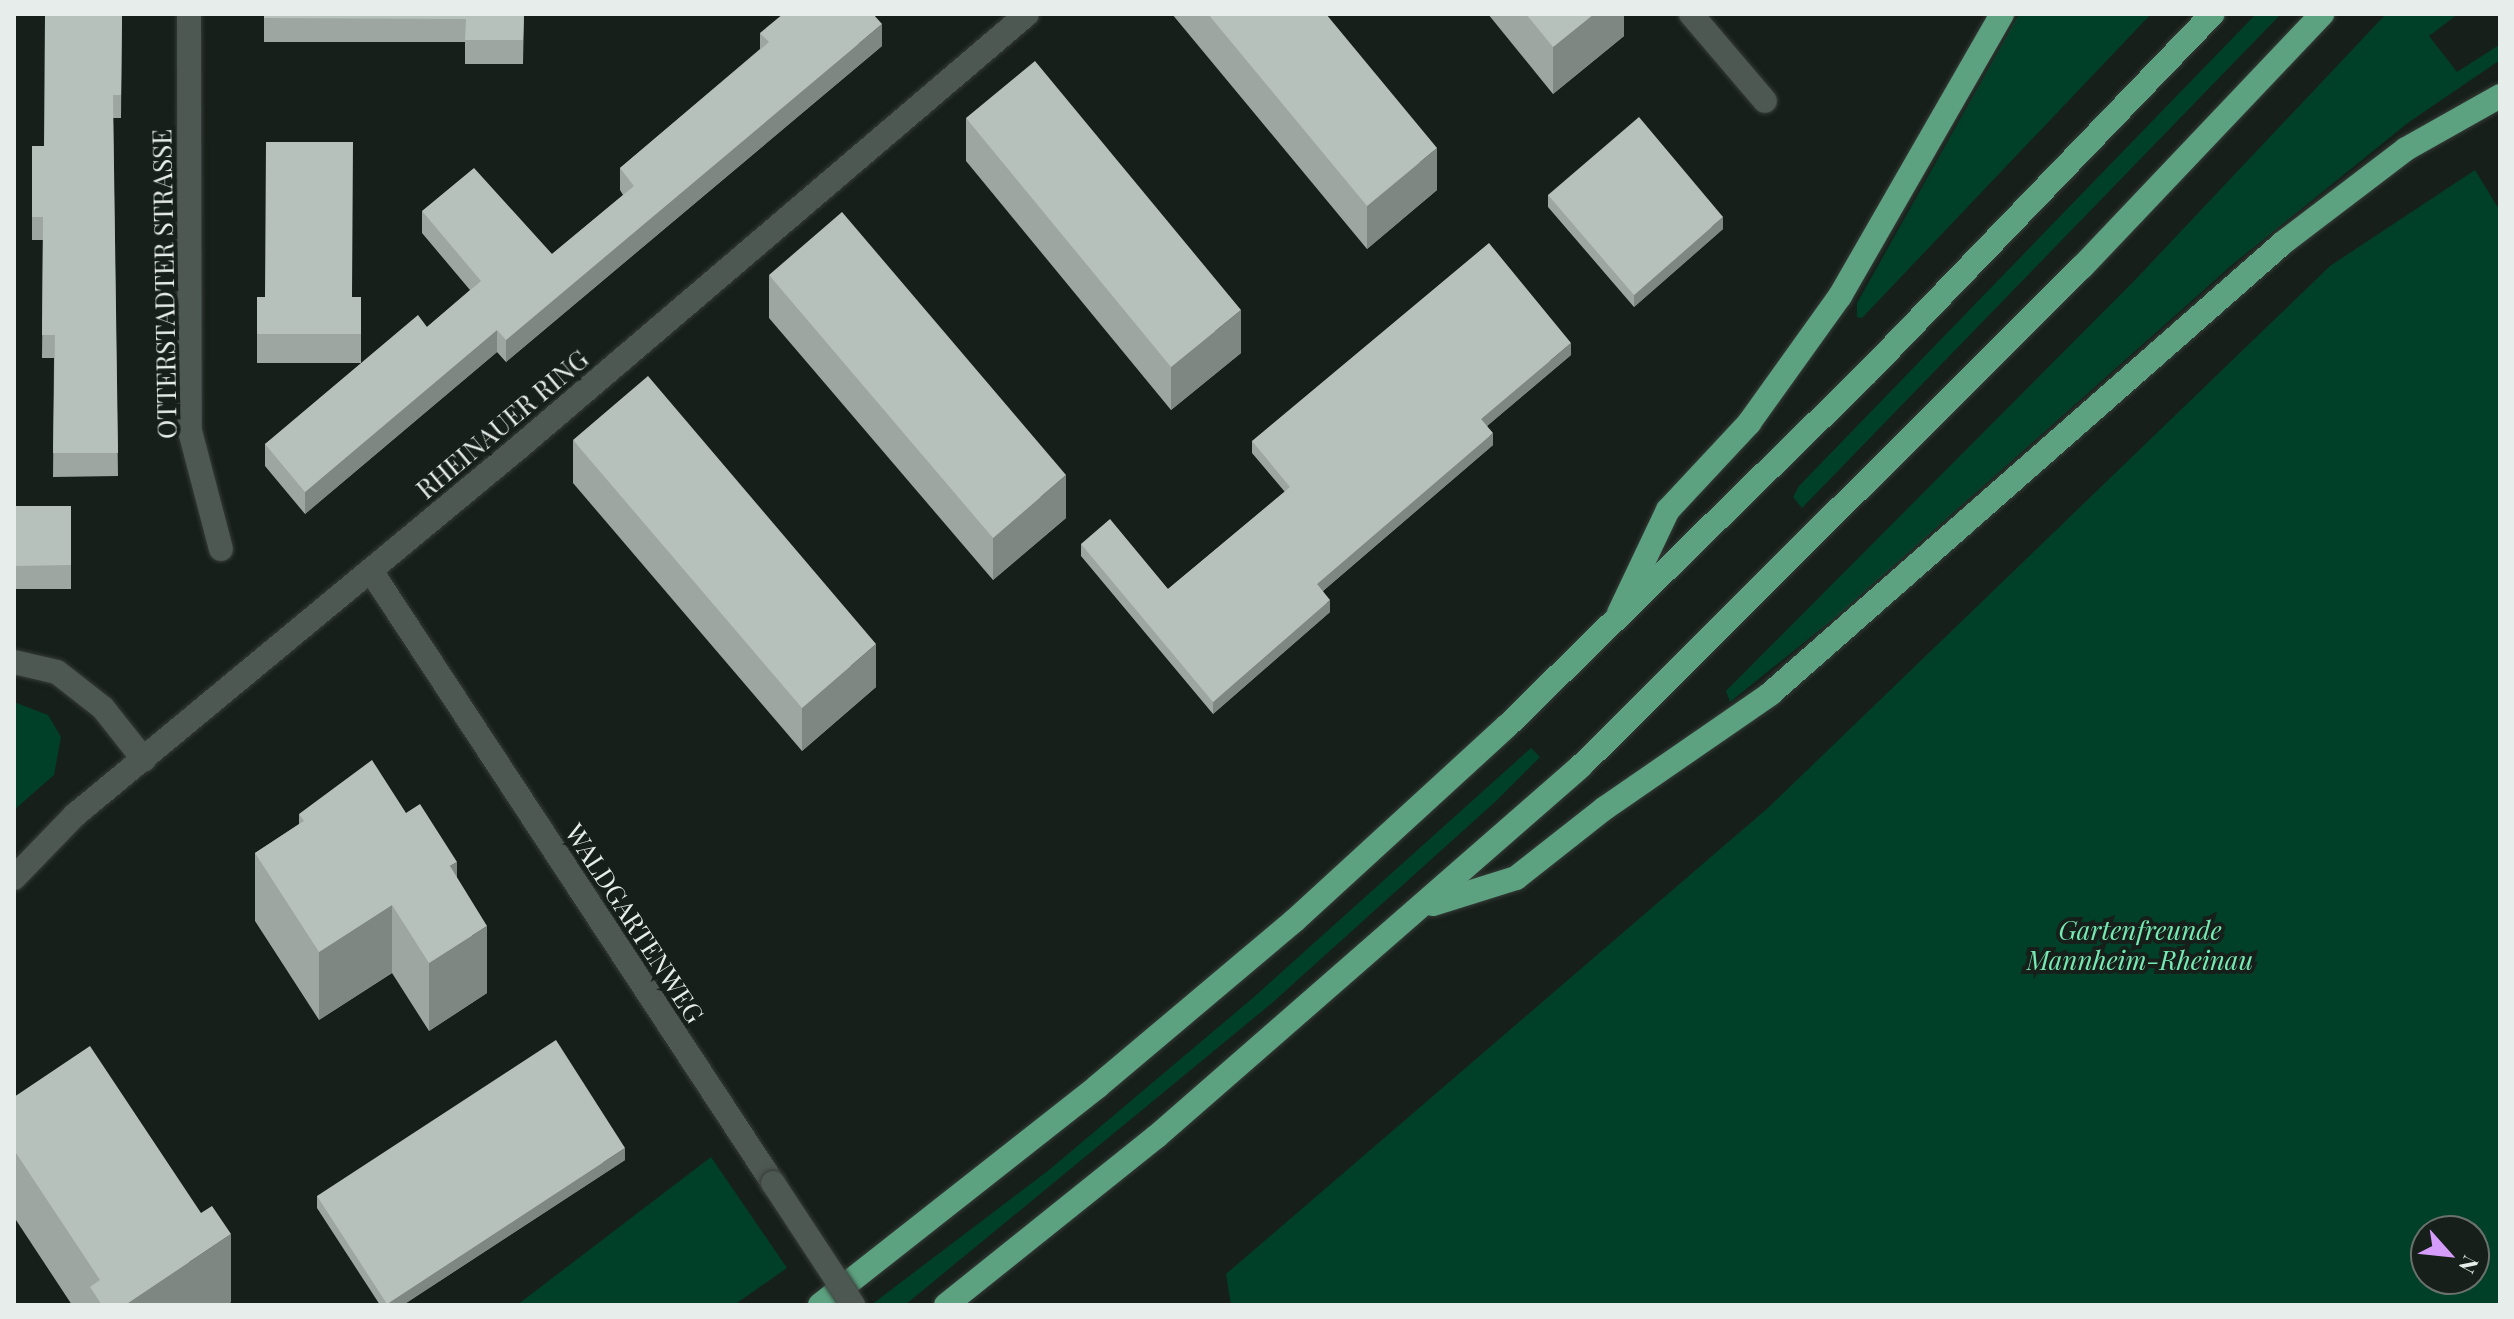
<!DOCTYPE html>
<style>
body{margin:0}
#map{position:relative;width:2514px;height:1319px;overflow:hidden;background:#171f1a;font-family:"Playfair Display",serif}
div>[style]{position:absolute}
.green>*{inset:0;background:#004028}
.roads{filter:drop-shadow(0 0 2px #353b38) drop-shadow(0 0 2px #353b38)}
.minor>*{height:24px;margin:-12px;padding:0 12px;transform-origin:12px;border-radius:12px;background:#4e5852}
.trunk>*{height:24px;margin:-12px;padding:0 12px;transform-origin:12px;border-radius:12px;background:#5ca280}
.bridges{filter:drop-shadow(0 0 2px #353b38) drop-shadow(0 0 2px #353b38)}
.minor-bridge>*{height:24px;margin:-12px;padding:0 12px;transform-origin:12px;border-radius:12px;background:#4e5852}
.wall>*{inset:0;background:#9da6a1}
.shaded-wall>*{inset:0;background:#7f8783}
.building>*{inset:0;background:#b6c1bb}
span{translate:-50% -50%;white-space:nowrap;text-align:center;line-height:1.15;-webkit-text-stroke:8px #171f1a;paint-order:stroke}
.street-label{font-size:26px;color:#e7edea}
.park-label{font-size:26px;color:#76eab3;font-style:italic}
.frame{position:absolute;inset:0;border:16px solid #e7edea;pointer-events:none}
.north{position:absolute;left:2410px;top:1215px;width:80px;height:80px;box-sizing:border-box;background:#171f1a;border:2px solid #6a716d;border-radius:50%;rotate:117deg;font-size:22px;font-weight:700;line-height:32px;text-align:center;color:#e7edea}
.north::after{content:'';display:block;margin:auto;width:28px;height:36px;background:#d59cfb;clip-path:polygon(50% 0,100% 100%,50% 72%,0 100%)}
</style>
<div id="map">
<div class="green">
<i style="clip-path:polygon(2019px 14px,2151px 14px,1862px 318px,1857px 317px,1857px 303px)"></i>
<i style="clip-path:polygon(2256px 14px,2281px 14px,1802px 508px,1793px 497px,1799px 486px)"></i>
<i style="clip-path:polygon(2386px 14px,2458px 14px,2429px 36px,2457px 72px,2499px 45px,2500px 60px,2409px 122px,2233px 264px,1837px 616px,1730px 702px,1726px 691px,2135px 280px)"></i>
<i style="clip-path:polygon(evenodd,2475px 170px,2500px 211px,2500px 1305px,1231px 1305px,1226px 1274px,1769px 807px,2330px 266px,2475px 170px,2474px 1231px,2474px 1279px,2426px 1279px,2426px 1231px,2474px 1231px)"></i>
<i style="clip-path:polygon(14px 702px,48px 715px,61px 737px,54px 775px,14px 810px)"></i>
<i style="clip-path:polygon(1531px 748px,1540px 757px,1496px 801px,1272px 1003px,905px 1305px,871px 1305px,1049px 1170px,1254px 997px)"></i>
<i style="clip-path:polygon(711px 1157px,787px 1268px,734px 1305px,517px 1305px)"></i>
</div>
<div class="roads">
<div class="minor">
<i style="left:189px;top:14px;width:417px;rotate:89.9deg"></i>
<i style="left:190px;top:431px;width:122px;rotate:75.3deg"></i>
<i style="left:1691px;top:14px;width:114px;rotate:49.6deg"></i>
<i style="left:371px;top:571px;width:732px;rotate:56.7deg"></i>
<i style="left:14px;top:662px;width:44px;rotate:13.1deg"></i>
<i style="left:57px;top:672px;width:58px;rotate:38deg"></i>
<i style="left:103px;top:708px;width:66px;rotate:51.7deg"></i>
<i style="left:14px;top:878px;width:88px;rotate:-45.9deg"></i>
<i style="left:75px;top:815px;width:574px;rotate:-39.63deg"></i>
<i style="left:517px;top:449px;width:670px;rotate:-40.46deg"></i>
</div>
<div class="trunk">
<i style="left:1619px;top:613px;width:114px;rotate:-64.6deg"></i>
<i style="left:1668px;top:510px;width:119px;rotate:-47deg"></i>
<i style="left:1749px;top:423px;width:156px;rotate:-54.4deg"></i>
<i style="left:1840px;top:296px;width:325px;rotate:-60.1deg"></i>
<i style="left:1433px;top:904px;width:87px;rotate:-17.4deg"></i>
<i style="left:1516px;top:878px;width:113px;rotate:-38.2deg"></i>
<i style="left:1605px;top:808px;width:201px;rotate:-34.6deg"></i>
<i style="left:1770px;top:694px;width:684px;rotate:-41.33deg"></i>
<i style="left:2284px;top:242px;width:153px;rotate:-37.3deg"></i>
<i style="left:2406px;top:149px;width:108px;rotate:-29.4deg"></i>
<i style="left:820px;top:1305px;width:354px;rotate:-38.2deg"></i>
<i style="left:1098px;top:1086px;width:256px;rotate:-40.1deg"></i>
<i style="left:1294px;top:921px;width:290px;rotate:-42.5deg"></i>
<i style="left:1508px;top:725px;width:504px;rotate:-44.44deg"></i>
<i style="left:1868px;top:372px;width:497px;rotate:-46.1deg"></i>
<i style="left:946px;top:1305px;width:269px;rotate:-38.7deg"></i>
<i style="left:1156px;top:1137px;width:564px;rotate:-41.12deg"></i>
<i style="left:1581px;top:766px;width:707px;rotate:-44.89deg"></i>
<i style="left:2082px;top:267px;width:349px;rotate:-46.5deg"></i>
</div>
</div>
<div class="bridges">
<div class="minor-bridge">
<i style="left:773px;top:1183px;width:146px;rotate:56.7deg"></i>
</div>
</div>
<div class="wall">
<i style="clip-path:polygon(122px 14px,121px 118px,113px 118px,118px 476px,53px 477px,54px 358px,42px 358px,43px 240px,32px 240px,32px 146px,44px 146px)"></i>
<i style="clip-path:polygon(264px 14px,524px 14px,523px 64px,465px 64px,465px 42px,264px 42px)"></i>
<i style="clip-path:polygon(1172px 14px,1326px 14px,1437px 190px,1367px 249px)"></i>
<i style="clip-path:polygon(1488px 14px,1624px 14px,1624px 36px,1553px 94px)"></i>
<i style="clip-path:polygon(760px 33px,882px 46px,506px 362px,497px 352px,305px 514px,265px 466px,265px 444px,427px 327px,470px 290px,422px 233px,422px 211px,552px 254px,623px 195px,620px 190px,620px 168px,760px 49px)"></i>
<i style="clip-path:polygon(966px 118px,1241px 353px,1171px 410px,966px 161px)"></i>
<i style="clip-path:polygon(1548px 195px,1723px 229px,1634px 307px,1548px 207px)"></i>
<i style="clip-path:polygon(769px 275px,1066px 518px,993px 580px,769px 318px)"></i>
<i style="clip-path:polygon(257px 297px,361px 297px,361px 363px,257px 363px)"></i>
<i style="clip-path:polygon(1571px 355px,1487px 426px,1493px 445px,1323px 591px,1330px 612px,1213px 714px,1081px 556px,1081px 544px,1168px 589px,1285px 492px,1252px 453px,1252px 441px)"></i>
<i style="clip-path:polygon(573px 440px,876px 687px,802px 751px,573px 483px)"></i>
<i style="clip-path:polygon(14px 506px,71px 506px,71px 589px,14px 589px)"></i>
<i style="clip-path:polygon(299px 814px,457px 878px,487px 993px,429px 1031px,392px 973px,319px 1020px,255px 921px,255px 853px,299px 824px)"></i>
<i style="clip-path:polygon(14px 1097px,231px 1302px,226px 1305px,72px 1305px,14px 1217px)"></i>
<i style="clip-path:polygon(625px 1160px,403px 1305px,380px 1305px,317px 1208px,317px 1196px)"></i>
</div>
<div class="shaded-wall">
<i style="clip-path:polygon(1594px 14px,1624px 14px,1624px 36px,1553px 94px,1553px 47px)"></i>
<i style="clip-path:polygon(882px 24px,882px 46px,506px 362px,506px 340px)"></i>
<i style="clip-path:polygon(1437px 148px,1437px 190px,1367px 249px,1367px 206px)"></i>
<i style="clip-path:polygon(1723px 217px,1723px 229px,1634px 307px,1634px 295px)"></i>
<i style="clip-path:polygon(1241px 310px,1241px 353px,1171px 410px,1171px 367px)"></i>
<i style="clip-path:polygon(497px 330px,497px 352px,305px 514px,305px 492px)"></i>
<i style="clip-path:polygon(1571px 343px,1571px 355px,1481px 431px,1481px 419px)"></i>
<i style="clip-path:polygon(1493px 433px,1493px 445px,1317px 596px,1317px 584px)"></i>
<i style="clip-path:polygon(1066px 475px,1066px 518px,993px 580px,993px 538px)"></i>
<i style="clip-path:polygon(1330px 600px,1330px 612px,1213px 714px,1213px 702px)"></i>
<i style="clip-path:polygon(876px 644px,876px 687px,802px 751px,802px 708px)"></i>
<i style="clip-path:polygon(457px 862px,457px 929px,450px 866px)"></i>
<i style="clip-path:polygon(392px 905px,392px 973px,319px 1020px,319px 952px)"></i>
<i style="clip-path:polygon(487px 926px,487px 993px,429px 1031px,429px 963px)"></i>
<i style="clip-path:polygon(625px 1148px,625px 1160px,403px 1305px,387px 1305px,387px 1304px)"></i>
<i style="clip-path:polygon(231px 1234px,231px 1302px,226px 1305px,125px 1305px)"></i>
</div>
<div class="building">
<i style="clip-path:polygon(45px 14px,122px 14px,121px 95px,113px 95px,118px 453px,53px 453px,55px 335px,42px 335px,43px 217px,32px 217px,32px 146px,44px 146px)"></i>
<i style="clip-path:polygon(264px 14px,524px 14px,523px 40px,465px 40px,466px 19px,264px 18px)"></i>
<i style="clip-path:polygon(783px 14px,873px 14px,882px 24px,506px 340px,497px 330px,305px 492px,265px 444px,418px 315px,427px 327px,481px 281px,422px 211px,474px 168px,552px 254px,634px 186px,620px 168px,769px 42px,760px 33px)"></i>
<i style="clip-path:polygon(1208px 14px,1326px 14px,1437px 148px,1367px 206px)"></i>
<i style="clip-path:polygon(1526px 14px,1594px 14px,1553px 47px)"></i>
<i style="clip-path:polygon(1035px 61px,1241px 310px,1171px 367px,966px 118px)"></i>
<i style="clip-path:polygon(1639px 117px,1723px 217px,1634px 295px,1548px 195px)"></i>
<i style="clip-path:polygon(266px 142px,353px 142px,352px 297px,361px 297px,361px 334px,257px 334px,257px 297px,265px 297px)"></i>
<i style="clip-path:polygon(842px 212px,1066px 475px,993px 538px,769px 275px)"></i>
<i style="clip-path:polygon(1489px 243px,1571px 343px,1481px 419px,1493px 433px,1317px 584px,1330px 600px,1213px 702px,1081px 544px,1110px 519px,1168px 589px,1290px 487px,1252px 441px)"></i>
<i style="clip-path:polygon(648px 376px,876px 644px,802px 708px,573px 440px)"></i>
<i style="clip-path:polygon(14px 506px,71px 506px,71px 565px,14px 566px)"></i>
<i style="clip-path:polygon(372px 760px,406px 813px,420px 804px,457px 862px,450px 866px,487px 926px,429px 963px,392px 905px,319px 952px,255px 853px,304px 821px,299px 814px)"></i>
<i style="clip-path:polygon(556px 1040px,625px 1148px,387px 1304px,317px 1196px)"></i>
<i style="clip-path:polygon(90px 1046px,201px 1213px,212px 1206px,231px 1234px,125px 1305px,102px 1305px,90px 1287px,100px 1280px,14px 1150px,14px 1097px)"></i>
</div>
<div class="street-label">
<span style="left:164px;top:284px;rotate:-91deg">OTTERSTADTER STRASSE</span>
<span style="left:502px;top:424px;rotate:-40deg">RHEINAUER RING</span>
<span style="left:635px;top:923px;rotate:57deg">WALDGARTENWEG</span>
</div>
<div class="park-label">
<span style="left:2140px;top:945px">Gartenfreunde<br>Mannheim-Rheinau</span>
</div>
<div class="frame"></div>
<div class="north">N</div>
</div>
